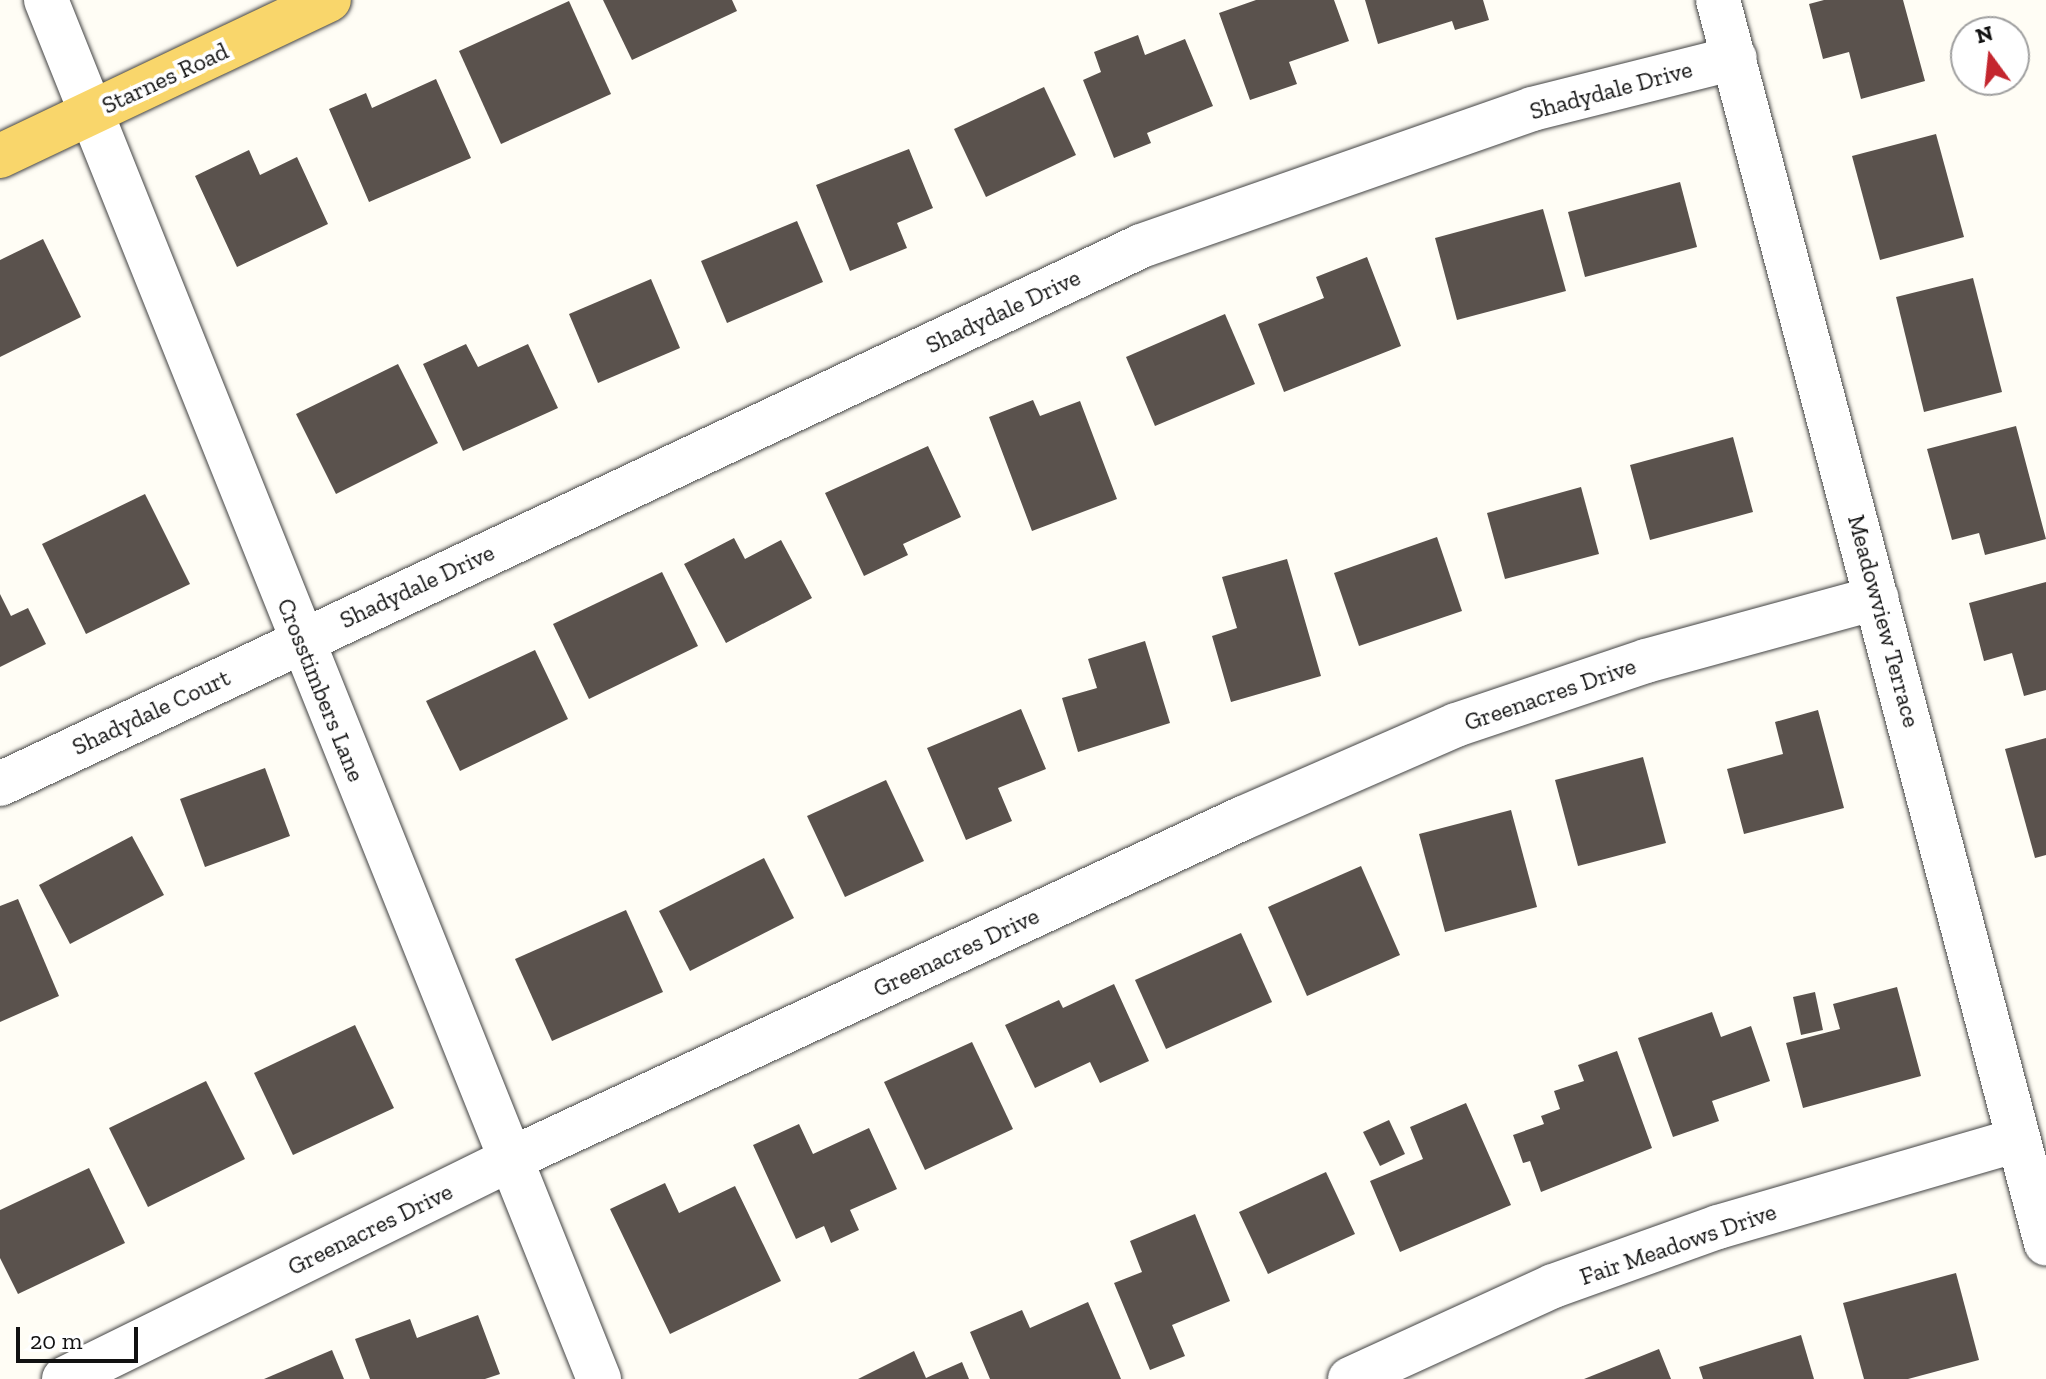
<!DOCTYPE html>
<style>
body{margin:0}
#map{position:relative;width:2046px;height:1379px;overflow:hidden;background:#fffdf5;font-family:"Zilla Slab",serif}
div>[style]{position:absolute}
.building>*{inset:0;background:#5a524d}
.roads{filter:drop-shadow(0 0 2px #444) drop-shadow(0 0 2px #444)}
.minor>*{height:44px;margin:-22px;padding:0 22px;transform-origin:22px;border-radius:22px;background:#fff}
.major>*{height:44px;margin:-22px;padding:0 22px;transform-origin:22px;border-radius:22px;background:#f9d66b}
span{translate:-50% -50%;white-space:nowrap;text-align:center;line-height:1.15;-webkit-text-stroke:8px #fff;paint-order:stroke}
.street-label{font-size:24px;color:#111}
.north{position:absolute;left:1950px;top:16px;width:80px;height:80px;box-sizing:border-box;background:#fff;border:2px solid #a0a0a0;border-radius:50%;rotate:345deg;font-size:22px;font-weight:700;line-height:32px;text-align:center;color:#111}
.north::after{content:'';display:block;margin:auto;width:28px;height:36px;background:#c4262e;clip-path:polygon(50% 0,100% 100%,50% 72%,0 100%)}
.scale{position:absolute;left:16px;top:1327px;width:122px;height:36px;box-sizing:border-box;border:4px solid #111;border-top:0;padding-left:10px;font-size:24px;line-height:28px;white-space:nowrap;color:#111;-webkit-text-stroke:6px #fff;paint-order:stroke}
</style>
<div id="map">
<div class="building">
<i style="clip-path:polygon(603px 0,732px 0,737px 11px,632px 60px)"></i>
<i style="clip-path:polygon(1256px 0,1334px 0,1349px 41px,1289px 62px,1297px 84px,1250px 100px,1219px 13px)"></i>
<i style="clip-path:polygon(1365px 0,1483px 0,1489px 20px,1455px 30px,1452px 21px,1378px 44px)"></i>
<i style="clip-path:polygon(1824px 0,1903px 0,1925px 81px,1861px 99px,1849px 52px,1823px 59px,1809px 4px)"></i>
<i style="clip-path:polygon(569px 1px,611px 94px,501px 144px,459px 51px)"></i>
<i style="clip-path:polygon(1138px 35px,1145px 55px,1185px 39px,1213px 106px,1147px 133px,1151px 143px,1114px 158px,1083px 80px,1101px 72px,1094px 52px)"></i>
<i style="clip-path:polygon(436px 79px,471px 158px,369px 202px,329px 109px,366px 93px,372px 108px)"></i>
<i style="clip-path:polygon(1044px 87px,1076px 155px,986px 197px,954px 129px)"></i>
<i style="clip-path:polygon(1936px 134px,1964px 237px,1880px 260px,1852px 156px)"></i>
<i style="clip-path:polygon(909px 149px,933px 208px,897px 223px,907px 248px,850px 271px,816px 185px)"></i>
<i style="clip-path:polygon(249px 150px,260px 175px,297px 157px,328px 224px,237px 267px,195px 176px)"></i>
<i style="clip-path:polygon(1680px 182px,1697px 247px,1585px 277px,1568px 212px)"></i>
<i style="clip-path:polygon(1543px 209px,1566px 291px,1457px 320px,1435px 238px)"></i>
<i style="clip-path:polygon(797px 221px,823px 282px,727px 323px,701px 261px)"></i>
<i style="clip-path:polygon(43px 239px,81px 317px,0 357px,0 260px)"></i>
<i style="clip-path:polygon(1367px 257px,1401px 346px,1284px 392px,1258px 324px,1324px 298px,1316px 277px)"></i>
<i style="clip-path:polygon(1973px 278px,2002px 392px,1924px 412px,1896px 297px)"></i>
<i style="clip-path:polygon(651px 279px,680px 348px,598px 383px,569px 314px)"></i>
<i style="clip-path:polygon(1225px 314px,1255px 384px,1155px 426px,1126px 357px)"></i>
<i style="clip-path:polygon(466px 344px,478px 367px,528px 344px,558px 408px,463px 451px,423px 364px)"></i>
<i style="clip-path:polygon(398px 364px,438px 443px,336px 494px,296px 414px)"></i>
<i style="clip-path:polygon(1033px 400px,1040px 416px,1080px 401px,1117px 499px,1032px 531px,989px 417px)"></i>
<i style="clip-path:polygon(2016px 426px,2046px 539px,1985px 555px,1979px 533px,1952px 540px,1927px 449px)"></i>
<i style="clip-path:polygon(1733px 437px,1753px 512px,1650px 540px,1630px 465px)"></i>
<i style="clip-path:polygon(928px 446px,961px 517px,903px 544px,908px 555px,864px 576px,825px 493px)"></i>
<i style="clip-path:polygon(1581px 487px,1599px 554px,1505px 579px,1487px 513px)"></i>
<i style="clip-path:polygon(145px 494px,190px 584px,86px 634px,42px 544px)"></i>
<i style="clip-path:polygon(1437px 537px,1462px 611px,1359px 646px,1334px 573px)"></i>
<i style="clip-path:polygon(734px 538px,745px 559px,781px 540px,812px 598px,726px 643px,684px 564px)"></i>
<i style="clip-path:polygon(1287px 559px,1321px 676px,1231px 702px,1212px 636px,1237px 628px,1222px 577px)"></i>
<i style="clip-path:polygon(662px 572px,698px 646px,589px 699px,553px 624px)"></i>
<i style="clip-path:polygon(2046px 582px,2046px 690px,2024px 696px,2012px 653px,1984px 661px,1969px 603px)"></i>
<i style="clip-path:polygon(0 594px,11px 616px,28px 608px,46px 644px,0 667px)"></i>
<i style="clip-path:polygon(1145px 641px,1170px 723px,1078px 752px,1062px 698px,1097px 688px,1088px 659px)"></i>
<i style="clip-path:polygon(535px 650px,568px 719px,460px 771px,426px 701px)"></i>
<i style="clip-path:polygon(1021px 709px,1046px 769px,998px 788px,1012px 821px,966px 840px,927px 748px)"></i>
<i style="clip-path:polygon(1818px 710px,1844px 808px,1744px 834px,1727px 769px,1783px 754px,1775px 722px)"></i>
<i style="clip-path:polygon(2046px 738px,2046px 855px,2035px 858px,2005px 749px)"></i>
<i style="clip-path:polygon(1643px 757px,1666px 843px,1578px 866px,1555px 780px)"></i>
<i style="clip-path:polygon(265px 768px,290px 836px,205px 867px,180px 799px)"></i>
<i style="clip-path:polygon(886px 780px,924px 861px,845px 897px,807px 816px)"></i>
<i style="clip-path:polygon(1511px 810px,1537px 907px,1445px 932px,1419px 834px)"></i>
<i style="clip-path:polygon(132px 836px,164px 895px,70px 944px,39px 885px)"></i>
<i style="clip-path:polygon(764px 858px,794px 918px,690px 971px,659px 911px)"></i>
<i style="clip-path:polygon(1361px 866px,1400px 955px,1307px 996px,1268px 907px)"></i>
<i style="clip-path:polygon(18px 899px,59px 996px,0 1022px,0 906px)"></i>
<i style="clip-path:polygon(626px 910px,663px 992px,552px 1041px,515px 959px)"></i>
<i style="clip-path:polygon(1241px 933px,1272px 1002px,1166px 1049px,1135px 980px)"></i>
<i style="clip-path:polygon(1114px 984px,1149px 1061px,1100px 1083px,1090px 1062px,1035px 1088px,1005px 1025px,1059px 1000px,1063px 1008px)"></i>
<i style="clip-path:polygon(1897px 987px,1921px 1076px,1803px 1108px,1786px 1043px,1840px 1029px,1833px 1004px)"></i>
<i style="clip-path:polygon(1815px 992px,1823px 1030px,1801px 1035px,1793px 997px)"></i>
<i style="clip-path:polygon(1712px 1012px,1721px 1037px,1751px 1026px,1770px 1081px,1712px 1101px,1719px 1121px,1673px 1137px,1638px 1038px)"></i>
<i style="clip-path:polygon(355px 1025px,394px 1108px,293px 1155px,254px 1073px)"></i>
<i style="clip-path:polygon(972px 1042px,1013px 1129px,925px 1170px,884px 1082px)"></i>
<i style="clip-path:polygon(1617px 1051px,1652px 1148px,1541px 1192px,1530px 1161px,1523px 1163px,1513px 1135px,1544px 1124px,1541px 1116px,1560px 1109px,1554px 1091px,1584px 1081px,1578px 1065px)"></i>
<i style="clip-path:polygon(206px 1081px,245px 1159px,148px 1207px,109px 1128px)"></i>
<i style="clip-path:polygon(1466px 1103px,1511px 1205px,1400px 1252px,1370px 1181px,1423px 1159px,1410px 1127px)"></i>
<i style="clip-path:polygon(1389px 1120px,1405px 1154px,1380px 1166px,1363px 1132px)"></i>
<i style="clip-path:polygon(799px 1124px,813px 1154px,869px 1128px,897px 1189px,850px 1210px,859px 1230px,831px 1243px,824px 1226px,796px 1239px,753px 1145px)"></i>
<i style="clip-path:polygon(89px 1168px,125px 1243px,18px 1294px,0 1258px,0 1210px)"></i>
<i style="clip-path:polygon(1326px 1172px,1355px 1234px,1268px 1274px,1239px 1212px)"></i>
<i style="clip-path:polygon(665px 1183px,679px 1213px,735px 1186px,781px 1281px,670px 1334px,610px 1209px)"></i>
<i style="clip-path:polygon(1195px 1214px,1230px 1301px,1172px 1325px,1185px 1356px,1150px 1370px,1114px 1283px,1142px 1272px,1130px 1241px)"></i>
<i style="clip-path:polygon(1956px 1273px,1979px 1360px,1908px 1379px,1864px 1379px,1843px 1303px)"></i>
<i style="clip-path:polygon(1088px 1302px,1121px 1379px,990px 1379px,970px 1332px,1022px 1310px,1030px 1328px)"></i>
<i style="clip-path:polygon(478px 1315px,500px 1374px,485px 1379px,370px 1379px,355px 1339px,410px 1319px,417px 1338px)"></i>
<i style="clip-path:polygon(1801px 1335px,1814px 1379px,1703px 1379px,1699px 1367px)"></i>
<i style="clip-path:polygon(1659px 1349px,1671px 1379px,1584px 1379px)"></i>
<i style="clip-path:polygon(332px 1350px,344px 1379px,264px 1379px)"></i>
<i style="clip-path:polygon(914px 1351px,926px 1378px,962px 1362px,969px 1379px,858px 1379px)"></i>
</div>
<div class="roads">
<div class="minor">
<i style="left:46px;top:0;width:1486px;rotate:68.15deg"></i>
<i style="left:1718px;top:0;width:1286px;rotate:75.22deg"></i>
<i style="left:0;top:784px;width:1261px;rotate:-25.24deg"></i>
<i style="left:1141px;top:246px;width:414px;rotate:-19.3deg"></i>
<i style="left:1532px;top:109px;width:209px;rotate:-14.1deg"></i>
<i style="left:64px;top:1379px;width:498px;rotate:-26.2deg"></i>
<i style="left:511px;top:1159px;width:808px;rotate:-24.98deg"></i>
<i style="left:1243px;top:818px;width:232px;rotate:-23.6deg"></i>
<i style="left:1456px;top:725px;width:200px;rotate:-18.6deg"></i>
<i style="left:1646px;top:661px;width:239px;rotate:-15.3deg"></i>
<i style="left:1350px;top:1379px;width:223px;rotate:-24.6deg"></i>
<i style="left:1553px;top:1286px;width:175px;rotate:-19.7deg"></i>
<i style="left:1718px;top:1227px;width:312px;rotate:-16.2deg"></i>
</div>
<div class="major">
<i style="left:0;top:156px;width:364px;rotate:-25.4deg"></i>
</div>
</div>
<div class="street-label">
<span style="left:165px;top:78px;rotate:-25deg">Starnes Road</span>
<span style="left:1611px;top:90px;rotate:-15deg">Shadydale Drive</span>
<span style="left:1003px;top:311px;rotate:-25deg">Shadydale Drive</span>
<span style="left:417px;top:586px;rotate:-25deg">Shadydale Drive</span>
<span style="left:1884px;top:621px;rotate:75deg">Meadowview Terrace</span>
<span style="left:321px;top:690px;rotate:68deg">Crosstimbers Lane</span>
<span style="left:1550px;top:694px;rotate:-19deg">Greenacres Drive</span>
<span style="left:151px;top:712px;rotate:-25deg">Shadydale Court</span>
<span style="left:956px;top:952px;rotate:-25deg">Greenacres Drive</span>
<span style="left:370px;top:1229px;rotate:-26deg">Greenacres Drive</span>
<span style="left:1678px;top:1244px;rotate:-19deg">Fair Meadows Drive</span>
</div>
<div class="north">N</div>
<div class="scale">20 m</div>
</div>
